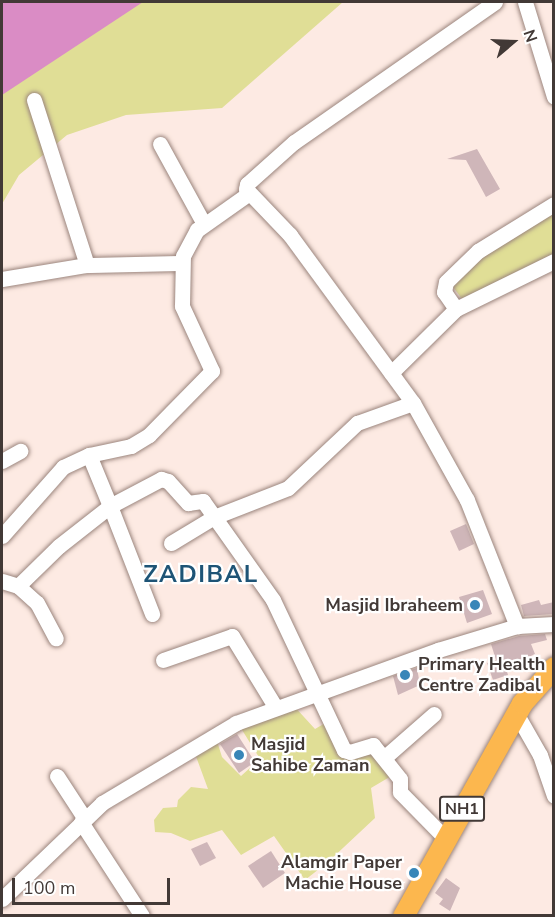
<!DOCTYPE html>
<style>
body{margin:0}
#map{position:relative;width:555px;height:917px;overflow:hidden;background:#fdeae3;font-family:"Nunito Sans",sans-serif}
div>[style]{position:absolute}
.green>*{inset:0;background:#e0de96}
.water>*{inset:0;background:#da8cc5}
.building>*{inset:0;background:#cfb6b9}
.roads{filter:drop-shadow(0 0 2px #9b857d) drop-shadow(0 0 2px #9b857d)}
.minor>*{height:15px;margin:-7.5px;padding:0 7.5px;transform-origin:7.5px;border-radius:7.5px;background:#fff}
.highway>*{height:21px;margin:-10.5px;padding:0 10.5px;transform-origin:10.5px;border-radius:10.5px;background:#fcb74e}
.dots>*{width:16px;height:16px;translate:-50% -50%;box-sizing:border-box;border:3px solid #fff;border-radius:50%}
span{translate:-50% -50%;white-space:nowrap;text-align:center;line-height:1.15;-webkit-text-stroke:4.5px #fff;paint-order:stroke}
.shield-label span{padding:2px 4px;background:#fff;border:2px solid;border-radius:4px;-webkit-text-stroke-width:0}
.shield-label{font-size:16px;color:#423936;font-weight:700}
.poi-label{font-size:18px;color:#423936;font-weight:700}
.right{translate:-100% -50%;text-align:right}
.left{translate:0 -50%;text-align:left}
.district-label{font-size:24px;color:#1e5476;font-weight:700;letter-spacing:1.5px}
.frame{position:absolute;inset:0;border:3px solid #423936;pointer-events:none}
.north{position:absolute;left:483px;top:12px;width:60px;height:60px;-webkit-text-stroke:4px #fff;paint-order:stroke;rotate:71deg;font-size:16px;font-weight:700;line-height:24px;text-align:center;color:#423936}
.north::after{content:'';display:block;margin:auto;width:21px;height:27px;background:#423936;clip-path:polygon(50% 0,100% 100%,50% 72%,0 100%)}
.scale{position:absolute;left:12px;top:878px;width:158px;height:27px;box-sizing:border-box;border:3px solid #423936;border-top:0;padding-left:8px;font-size:18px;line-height:21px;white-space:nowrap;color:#423936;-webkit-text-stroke:4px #fff;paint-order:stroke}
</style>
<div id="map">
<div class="green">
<i style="clip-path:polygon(2px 2px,343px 2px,222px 108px,126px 115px,67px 135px,19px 175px,2px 204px)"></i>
<i style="clip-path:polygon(553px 206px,553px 255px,462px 299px,450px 283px,507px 235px)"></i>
<i style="clip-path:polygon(293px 705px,315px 729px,327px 722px,340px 750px,365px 747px,393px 775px,371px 788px,375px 818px,328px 862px,305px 880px,274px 836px,241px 855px,222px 830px,190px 841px,171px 833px,155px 832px,154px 820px,163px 808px,177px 807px,178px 800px,191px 787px,208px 789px,194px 751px,216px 738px,222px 757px,241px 776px,260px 759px,239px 725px)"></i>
</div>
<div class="water">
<i style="clip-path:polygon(2px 2px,143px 2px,2px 95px)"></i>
</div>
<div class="building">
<i style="clip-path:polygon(477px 149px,500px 189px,486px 197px,466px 160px,447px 159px)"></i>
<i style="clip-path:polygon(466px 524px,474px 544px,459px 551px,450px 531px)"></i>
<i style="clip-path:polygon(483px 590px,492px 614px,467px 623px,459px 597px)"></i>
<i style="clip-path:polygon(539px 600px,541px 605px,554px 602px,554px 614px,524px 616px,521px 605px)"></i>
<i style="clip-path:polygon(545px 634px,547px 640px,531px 644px,535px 654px,506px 668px,508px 675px,493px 680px,487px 663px,496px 660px,491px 644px,519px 636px)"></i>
<i style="clip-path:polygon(417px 668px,420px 685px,398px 695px,393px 676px)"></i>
<i style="clip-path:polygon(237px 734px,255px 762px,239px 773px,220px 744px)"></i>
<i style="clip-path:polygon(207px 842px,216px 858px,200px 866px,191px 849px)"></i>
<i style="clip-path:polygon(271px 851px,285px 873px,263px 888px,248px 866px)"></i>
<i style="clip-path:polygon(446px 878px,460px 888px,450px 911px,439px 904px,443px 899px,435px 893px)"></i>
</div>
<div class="roads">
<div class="minor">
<i style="left:495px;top:2px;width:245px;rotate:145.1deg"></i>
<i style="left:294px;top:142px;width:63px;rotate:138.2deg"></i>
<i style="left:247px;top:184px;width:5px;rotate:101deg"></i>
<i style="left:246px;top:189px;width:64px;rotate:46.3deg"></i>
<i style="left:290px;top:235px;width:208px;rotate:53.8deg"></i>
<i style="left:413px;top:403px;width:111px;rotate:60.9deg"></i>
<i style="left:467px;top:500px;width:136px;rotate:68.4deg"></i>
<i style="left:525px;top:2px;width:99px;rotate:73deg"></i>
<i style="left:34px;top:100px;width:173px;rotate:72.2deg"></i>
<i style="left:160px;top:144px;width:91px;rotate:61.2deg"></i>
<i style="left:2px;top:279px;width:86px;rotate:-9.4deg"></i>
<i style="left:87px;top:265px;width:95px;rotate:-1.2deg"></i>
<i style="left:456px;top:309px;width:21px;rotate:-125deg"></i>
<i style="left:444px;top:292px;width:10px;rotate:-79deg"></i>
<i style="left:446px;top:282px;width:45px;rotate:-44.1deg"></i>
<i style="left:478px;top:251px;width:89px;rotate:-31.7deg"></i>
<i style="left:391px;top:373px;width:91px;rotate:-44.6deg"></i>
<i style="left:456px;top:309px;width:109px;rotate:-26.1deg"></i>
<i style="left:89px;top:455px;width:43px;rotate:-12.1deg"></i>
<i style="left:131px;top:446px;width:21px;rotate:-31deg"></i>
<i style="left:149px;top:435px;width:90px;rotate:-45.5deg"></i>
<i style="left:212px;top:371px;width:72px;rotate:-114.8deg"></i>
<i style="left:182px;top:306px;width:50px;rotate:-88.9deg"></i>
<i style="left:183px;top:256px;width:30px;rotate:-62deg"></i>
<i style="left:197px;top:230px;width:62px;rotate:-35.2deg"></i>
<i style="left:2px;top:461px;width:21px;rotate:-29deg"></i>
<i style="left:2px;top:536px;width:92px;rotate:-48.5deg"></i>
<i style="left:63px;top:467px;width:29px;rotate:-25deg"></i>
<i style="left:89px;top:455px;width:55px;rotate:67.6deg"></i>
<i style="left:110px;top:506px;width:58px;rotate:-27.9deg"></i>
<i style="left:161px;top:479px;width:7px;rotate:16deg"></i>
<i style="left:168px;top:481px;width:30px;rotate:48deg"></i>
<i style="left:188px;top:503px;width:15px;rotate:-8deg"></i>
<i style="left:203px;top:501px;width:121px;rotate:54.7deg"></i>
<i style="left:273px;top:600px;width:166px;rotate:64.7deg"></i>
<i style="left:344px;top:750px;width:6px;rotate:18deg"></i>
<i style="left:350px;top:752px;width:24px;rotate:-17deg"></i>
<i style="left:373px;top:745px;width:43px;rotate:51.5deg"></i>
<i style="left:400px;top:779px;width:13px;rotate:90deg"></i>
<i style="left:400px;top:792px;width:66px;rotate:45.6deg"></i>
<i style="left:171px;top:543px;width:50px;rotate:-31.2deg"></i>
<i style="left:214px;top:517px;width:79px;rotate:-21.4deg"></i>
<i style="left:288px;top:488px;width:95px;rotate:-43.3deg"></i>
<i style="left:357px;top:423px;width:59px;rotate:-19.7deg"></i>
<i style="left:2px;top:581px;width:17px;rotate:17deg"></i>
<i style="left:18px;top:586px;width:25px;rotate:42deg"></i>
<i style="left:37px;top:603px;width:40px;rotate:62deg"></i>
<i style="left:18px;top:586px;width:57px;rotate:-44.3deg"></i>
<i style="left:59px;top:546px;width:65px;rotate:-38.1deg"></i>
<i style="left:110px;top:506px;width:116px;rotate:68.7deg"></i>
<i style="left:163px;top:660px;width:73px;rotate:-19.2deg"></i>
<i style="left:232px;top:636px;width:84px;rotate:58.6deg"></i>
<i style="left:516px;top:713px;width:48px;rotate:60.3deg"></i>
<i style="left:540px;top:755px;width:43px;rotate:71.1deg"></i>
<i style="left:385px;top:757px;width:65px;rotate:-41.3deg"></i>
<i style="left:57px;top:776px;width:51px;rotate:56.9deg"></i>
<i style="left:81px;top:822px;width:112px;rotate:57deg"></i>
<i style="left:2px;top:899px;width:139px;rotate:-43.8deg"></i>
<i style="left:102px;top:803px;width:156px;rotate:-30.8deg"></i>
<i style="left:236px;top:723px;width:215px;rotate:-19.9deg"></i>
<i style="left:438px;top:650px;width:83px;rotate:-16.9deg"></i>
<i style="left:517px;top:626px;width:37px;rotate:-3deg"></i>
</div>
<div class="highway">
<i style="left:403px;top:916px;width:244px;rotate:-60.8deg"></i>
<i style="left:522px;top:703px;width:48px;rotate:-48.4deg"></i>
</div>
</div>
<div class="dots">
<i style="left:475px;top:605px;background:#3886b8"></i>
<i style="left:405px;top:675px;background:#3886b8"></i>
<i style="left:239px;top:755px;background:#3886b8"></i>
<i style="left:414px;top:873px;background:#3886b8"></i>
</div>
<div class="shield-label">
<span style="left:462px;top:809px">NH1</span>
</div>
<div class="poi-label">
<span class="right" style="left:463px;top:605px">Masjid Ibraheem</span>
<span class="left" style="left:418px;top:675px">Primary Health<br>Centre Zadibal</span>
<span class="left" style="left:251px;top:755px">Masjid<br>Sahibe Zaman</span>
<span class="right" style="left:402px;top:873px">Alamgir Paper<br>Machie House</span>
</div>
<div class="district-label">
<span style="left:201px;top:575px">ZADIBAL</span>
</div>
<div class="frame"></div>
<div class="north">N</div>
<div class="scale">100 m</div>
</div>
